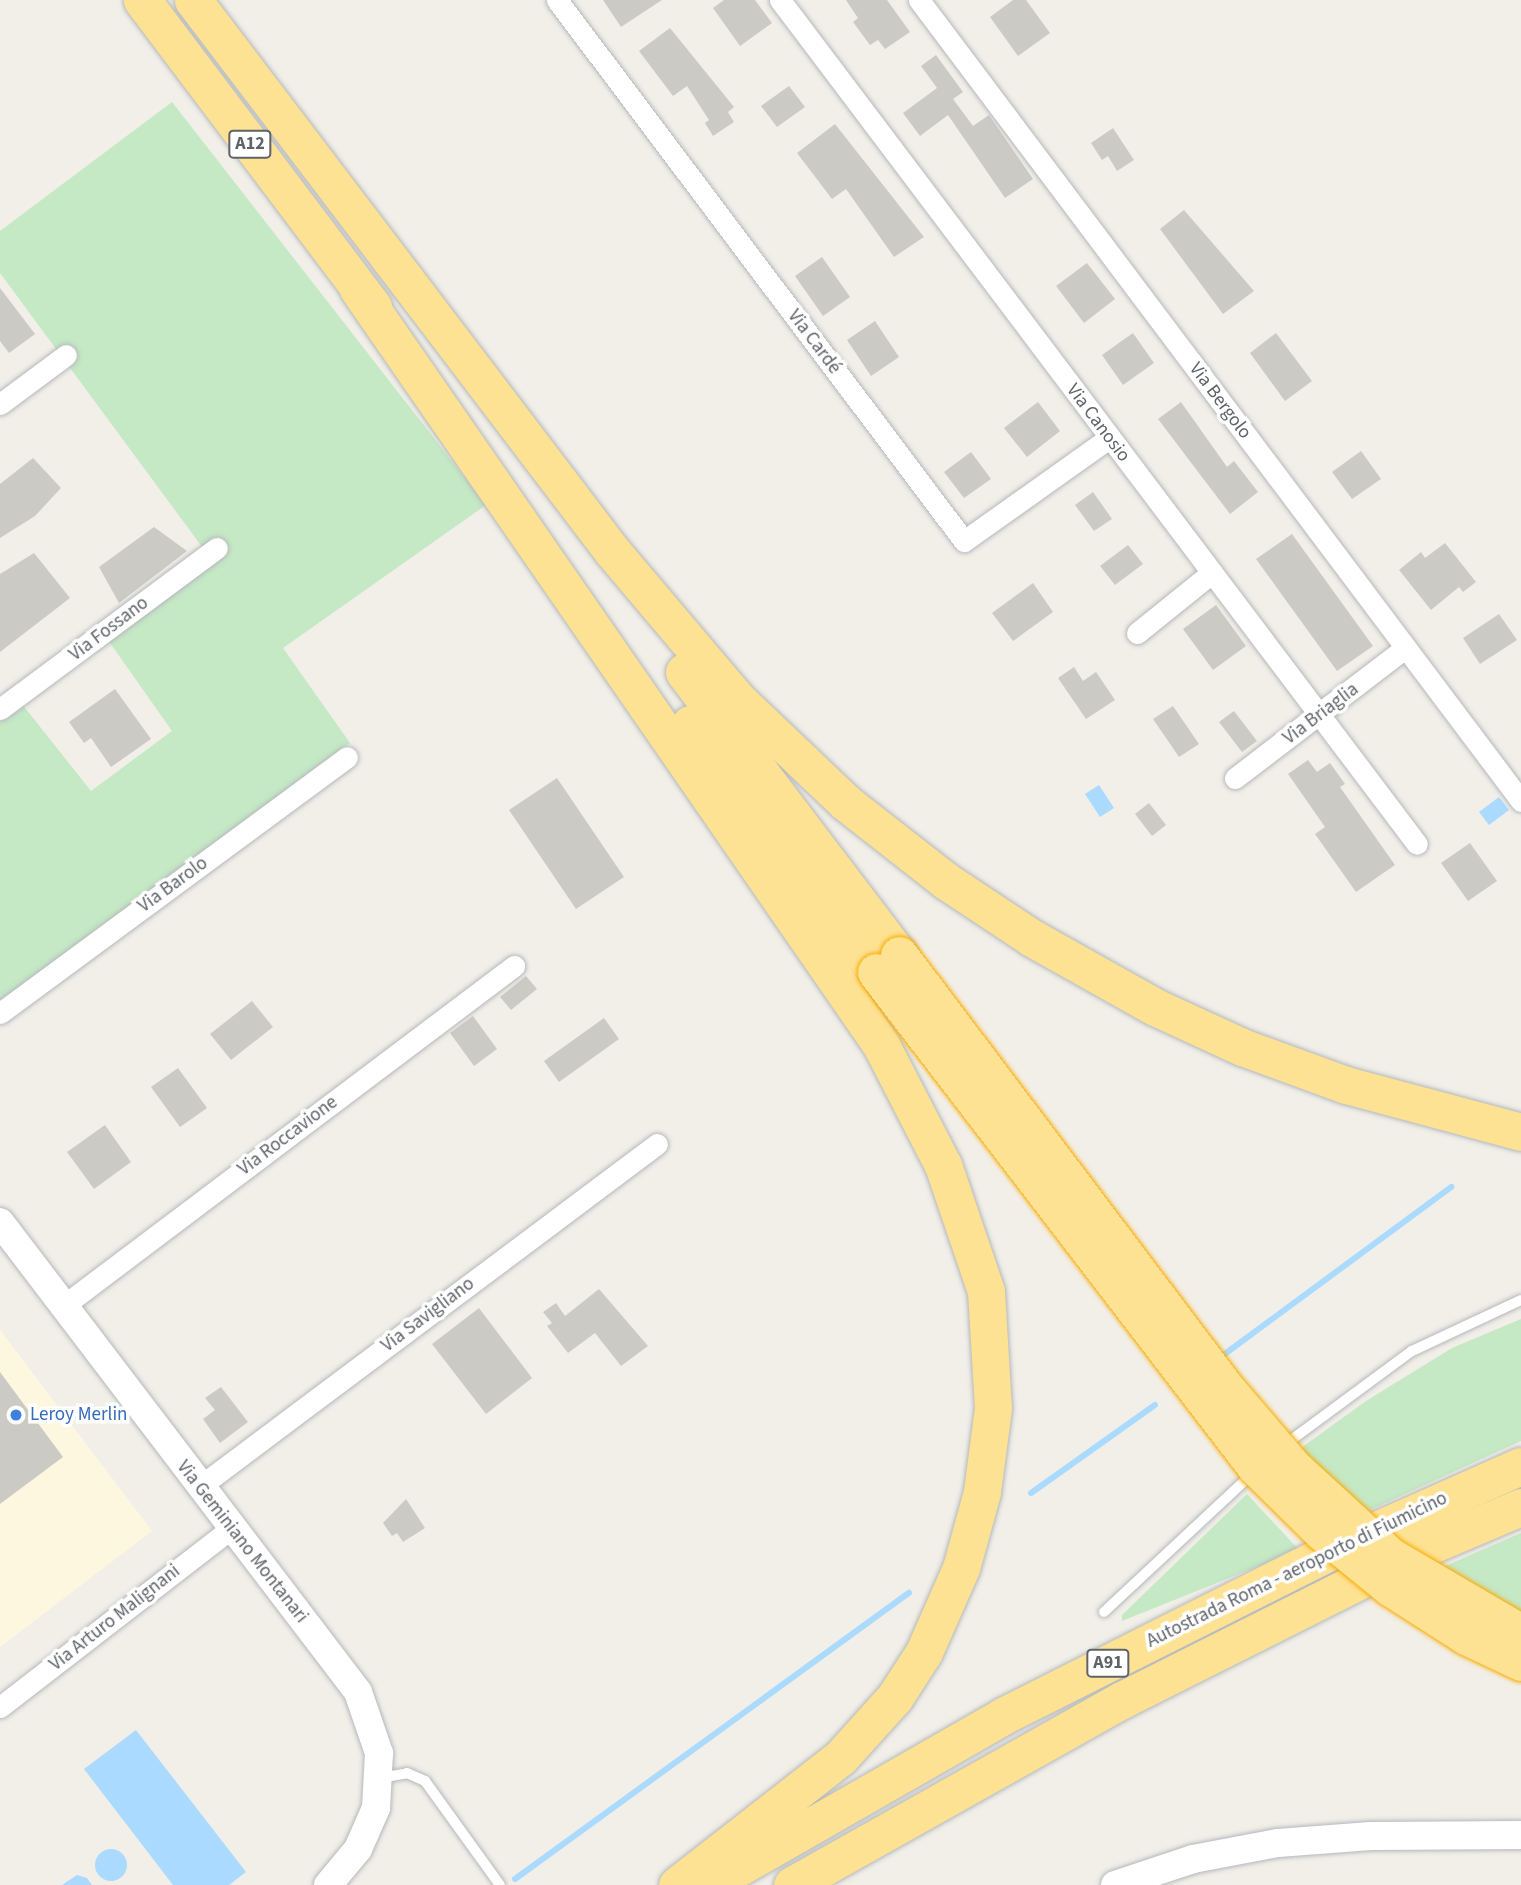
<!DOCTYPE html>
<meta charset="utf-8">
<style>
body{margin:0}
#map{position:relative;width:1521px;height:1885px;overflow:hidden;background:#f1efe8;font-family:"Source Sans 3",sans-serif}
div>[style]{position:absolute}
.commercial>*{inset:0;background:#fef7e0}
.green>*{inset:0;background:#c5e8c5}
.water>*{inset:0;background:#aadaff}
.round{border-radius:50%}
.stream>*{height:6px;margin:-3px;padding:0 3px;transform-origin:3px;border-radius:3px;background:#aadaff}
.building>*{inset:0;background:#cccac5}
.roads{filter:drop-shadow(0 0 2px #b5b8bc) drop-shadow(0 0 2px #b5b8bc)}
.lane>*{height:10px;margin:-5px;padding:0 5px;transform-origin:5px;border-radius:5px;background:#fff}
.street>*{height:21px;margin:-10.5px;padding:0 10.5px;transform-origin:10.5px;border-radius:10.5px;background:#fff}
.secondary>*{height:28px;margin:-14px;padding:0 14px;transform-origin:14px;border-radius:14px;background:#fff}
.highway>*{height:37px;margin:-18.5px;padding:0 18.5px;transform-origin:18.5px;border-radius:18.5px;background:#fde293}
.bridges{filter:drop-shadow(0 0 2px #f9ab00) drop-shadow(0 0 2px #f9ab00)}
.highway-bridge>*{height:37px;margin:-18.5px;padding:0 18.5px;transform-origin:18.5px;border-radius:18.5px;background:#fde293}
.dots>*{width:19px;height:19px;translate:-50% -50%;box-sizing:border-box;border:4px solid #fff;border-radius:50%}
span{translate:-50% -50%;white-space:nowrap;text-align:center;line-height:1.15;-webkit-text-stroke:7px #fff;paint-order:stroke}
.shield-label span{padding:2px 5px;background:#fff;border:2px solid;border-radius:5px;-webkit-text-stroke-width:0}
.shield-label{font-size:18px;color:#5f6368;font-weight:700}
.street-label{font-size:19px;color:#5f6368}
.shop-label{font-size:19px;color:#366cbe}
.left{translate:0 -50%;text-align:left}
</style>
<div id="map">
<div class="commercial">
<i style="clip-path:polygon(0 1330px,152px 1531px,0 1647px)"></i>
</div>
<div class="green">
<i style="clip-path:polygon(172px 102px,486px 505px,283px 648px,350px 743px,0 1005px,0 721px,22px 704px,91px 791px,172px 731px,108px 640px,211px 559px,0 273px,0 231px)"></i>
<i style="clip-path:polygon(1521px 1319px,1521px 1441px,1359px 1515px,1294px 1453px,1366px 1401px,1452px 1348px)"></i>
<i style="clip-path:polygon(1247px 1494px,1299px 1550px,1122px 1621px,1122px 1615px)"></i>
<i style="clip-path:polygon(1521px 1533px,1521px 1622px,1443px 1567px)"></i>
</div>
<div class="water">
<i style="clip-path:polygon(1099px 785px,1114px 808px,1100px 817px,1085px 794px)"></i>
<i style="clip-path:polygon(1499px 797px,1509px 810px,1489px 825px,1479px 812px)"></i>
<i style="clip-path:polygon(136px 1730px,246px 1872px,229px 1885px,173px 1885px,84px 1769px)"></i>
<i class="round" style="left:95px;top:1849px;width:32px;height:32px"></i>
<i style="clip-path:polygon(77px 1875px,87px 1878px,92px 1885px,62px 1885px)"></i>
</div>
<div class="stream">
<i style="left:1222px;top:1356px;width:285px;rotate:-36.4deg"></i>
<i style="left:1031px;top:1493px;width:152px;rotate:-35.4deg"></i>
<i style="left:515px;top:1879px;width:487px;rotate:-36deg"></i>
</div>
<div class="building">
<i style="clip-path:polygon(603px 0,662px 0,621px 27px)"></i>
<i style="clip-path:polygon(724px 0,755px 0,772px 23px,740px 46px,713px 8px)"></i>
<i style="clip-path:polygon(846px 0,887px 0,910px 32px,885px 49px,878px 40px,870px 45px,853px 22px,858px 18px)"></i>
<i style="clip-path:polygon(1013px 0,1026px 0,1050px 33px,1018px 56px,990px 17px)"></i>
<i style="clip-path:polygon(670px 28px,734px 107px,728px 112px,734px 122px,713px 136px,705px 123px,709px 120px,687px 86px,673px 96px,639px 51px)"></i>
<i style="clip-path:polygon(936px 55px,963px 92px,953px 99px,973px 126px,989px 115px,1033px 179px,1005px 198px,948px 115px,920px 136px,903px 113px,937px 88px,921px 66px)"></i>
<i style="clip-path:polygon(789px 86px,805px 107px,777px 127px,761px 106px)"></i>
<i style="clip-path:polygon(835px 124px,924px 237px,894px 257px,846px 189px,832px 199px,797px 153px)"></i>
<i style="clip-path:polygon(1113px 128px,1134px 160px,1117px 171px,1108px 156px,1102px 160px,1091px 143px)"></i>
<i style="clip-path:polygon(1184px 210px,1254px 291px,1223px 314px,1160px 229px)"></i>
<i style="clip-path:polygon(822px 257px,850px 297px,823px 316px,795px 276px)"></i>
<i style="clip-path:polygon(1087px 263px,1115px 299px,1084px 323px,1056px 286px)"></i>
<i style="clip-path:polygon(0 288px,35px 334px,9px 353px,0 341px)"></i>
<i style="clip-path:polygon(875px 321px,899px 357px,871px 376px,847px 340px)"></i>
<i style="clip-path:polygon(1133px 333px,1154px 363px,1123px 385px,1102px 355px)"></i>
<i style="clip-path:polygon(1276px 333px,1312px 381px,1285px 401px,1250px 353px)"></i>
<i style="clip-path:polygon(1038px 402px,1060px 431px,1027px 457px,1004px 428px)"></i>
<i style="clip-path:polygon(1181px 402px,1227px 467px,1234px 461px,1258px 492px,1230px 514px,1158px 419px)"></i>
<i style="clip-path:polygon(1361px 451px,1381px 479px,1352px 499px,1332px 472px)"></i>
<i style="clip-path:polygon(971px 452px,991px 479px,964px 498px,944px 472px)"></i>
<i style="clip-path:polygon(33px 458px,61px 488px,35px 516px,0 538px,0 484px)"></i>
<i style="clip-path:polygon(1093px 492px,1112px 519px,1094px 531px,1075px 505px)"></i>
<i style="clip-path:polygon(154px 527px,187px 551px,119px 603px,99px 567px)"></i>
<i style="clip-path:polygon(1292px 534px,1373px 646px,1337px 671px,1256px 559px)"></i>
<i style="clip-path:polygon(1445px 543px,1476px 582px,1463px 592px,1459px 587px,1431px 610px,1399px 570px,1421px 552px,1425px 558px)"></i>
<i style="clip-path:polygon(1128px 545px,1143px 564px,1115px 585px,1100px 566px)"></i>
<i style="clip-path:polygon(34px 553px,70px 598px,0 652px,0 574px)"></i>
<i style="clip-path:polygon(1033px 583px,1053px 612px,1013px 641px,992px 613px)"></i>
<i style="clip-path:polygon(1216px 605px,1246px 646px,1213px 670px,1183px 629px)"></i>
<i style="clip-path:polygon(1499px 614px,1517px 640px,1480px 664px,1463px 638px)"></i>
<i style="clip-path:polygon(1074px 667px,1083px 681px,1096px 672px,1115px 700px,1086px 719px,1058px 678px)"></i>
<i style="clip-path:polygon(115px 689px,151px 739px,111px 767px,91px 738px,84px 743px,69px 722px)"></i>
<i style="clip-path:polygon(1173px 706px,1199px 744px,1179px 757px,1153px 719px)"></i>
<i style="clip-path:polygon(1234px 711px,1257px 741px,1242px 752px,1219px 722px)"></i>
<i style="clip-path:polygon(1308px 760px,1317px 772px,1330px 763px,1345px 784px,1340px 787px,1395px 865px,1356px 892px,1315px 834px,1325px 827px,1288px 774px)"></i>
<i style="clip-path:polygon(557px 778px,624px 877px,576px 909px,509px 810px)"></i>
<i style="clip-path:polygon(1149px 803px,1166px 825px,1152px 836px,1135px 814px)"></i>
<i style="clip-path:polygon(1470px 843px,1497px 881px,1468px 901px,1441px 863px)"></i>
<i style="clip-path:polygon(526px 976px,537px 989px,511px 1010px,500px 997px)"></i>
<i style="clip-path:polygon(252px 1001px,273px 1027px,231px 1060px,210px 1034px)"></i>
<i style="clip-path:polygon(473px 1016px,497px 1049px,474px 1066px,450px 1033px)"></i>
<i style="clip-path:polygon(604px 1018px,619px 1039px,559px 1082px,544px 1061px)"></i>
<i style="clip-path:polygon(178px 1068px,207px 1108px,180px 1127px,151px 1087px)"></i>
<i style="clip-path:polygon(105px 1125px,131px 1162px,94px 1189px,67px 1152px)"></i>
<i style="clip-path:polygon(599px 1289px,648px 1346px,621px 1366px,595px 1333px,568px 1353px,547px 1326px,552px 1323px,543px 1312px,556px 1303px,565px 1316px)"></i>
<i style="clip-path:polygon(479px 1308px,532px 1378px,486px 1414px,432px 1344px)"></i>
<i style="clip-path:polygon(0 1372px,63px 1457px,0 1504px)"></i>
<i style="clip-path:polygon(221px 1387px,248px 1422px,220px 1443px,203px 1419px,215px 1410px,205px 1398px)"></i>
<i style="clip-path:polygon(406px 1499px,425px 1528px,403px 1542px,397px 1533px,392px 1536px,383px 1523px)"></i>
</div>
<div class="roads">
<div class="lane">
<i style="left:1283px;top:1446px;width:160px;rotate:-36.4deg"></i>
<i style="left:1412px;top:1351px;width:120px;rotate:-25.1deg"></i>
<i style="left:1104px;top:1612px;width:204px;rotate:-43deg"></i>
<i style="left:380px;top:1778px;width:27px;rotate:-10deg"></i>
<i style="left:407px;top:1773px;width:20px;rotate:24deg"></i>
<i style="left:425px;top:1781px;width:128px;rotate:54.2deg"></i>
</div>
<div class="street">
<i style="left:557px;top:0;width:677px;rotate:53.05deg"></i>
<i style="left:964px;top:541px;width:178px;rotate:-35.4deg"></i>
<i style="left:780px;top:0;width:1057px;rotate:52.96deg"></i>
<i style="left:919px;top:0;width:1002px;rotate:53.07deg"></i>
<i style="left:0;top:404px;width:82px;rotate:-36.6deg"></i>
<i style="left:1137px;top:633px;width:94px;rotate:-38.9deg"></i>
<i style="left:0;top:709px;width:270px;rotate:-36.6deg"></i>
<i style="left:1235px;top:778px;width:214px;rotate:-37.4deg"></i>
<i style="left:0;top:1013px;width:431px;rotate:-36.4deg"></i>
<i style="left:63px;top:1306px;width:565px;rotate:-37.01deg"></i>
<i style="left:199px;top:1487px;width:572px;rotate:-36.83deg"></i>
<i style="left:0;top:1707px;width:291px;rotate:-37.7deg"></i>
</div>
<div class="secondary">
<i style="left:0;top:1222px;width:591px;rotate:52.7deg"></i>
<i style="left:358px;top:1692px;width:65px;rotate:71deg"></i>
<i style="left:379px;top:1753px;width:55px;rotate:93.1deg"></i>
<i style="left:376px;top:1808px;width:45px;rotate:113.7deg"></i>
<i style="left:358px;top:1849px;width:47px;rotate:129.8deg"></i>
<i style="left:1115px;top:1885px;width:82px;rotate:-18.4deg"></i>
<i style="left:1193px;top:1859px;width:86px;rotate:-10.7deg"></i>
<i style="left:1278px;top:1843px;width:93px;rotate:-4.3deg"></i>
<i style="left:1371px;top:1836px;width:150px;rotate:-0.4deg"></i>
</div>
<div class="highway">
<i style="left:142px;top:0;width:384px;rotate:53deg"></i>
<i style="left:193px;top:0;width:692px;rotate:52.75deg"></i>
<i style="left:612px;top:551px;width:194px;rotate:49.8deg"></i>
<i style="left:737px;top:699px;width:149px;rotate:43.6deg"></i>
<i style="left:845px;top:802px;width:128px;rotate:38deg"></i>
<i style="left:946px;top:881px;width:103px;rotate:33.5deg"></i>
<i style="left:1032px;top:938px;width:141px;rotate:29.3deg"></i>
<i style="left:1155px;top:1007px;width:96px;rotate:24.7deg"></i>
<i style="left:1242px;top:1047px;width:111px;rotate:20.1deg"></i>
<i style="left:1346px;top:1085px;width:181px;rotate:15deg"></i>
<i style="left:358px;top:289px;width:919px;rotate:55.32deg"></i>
<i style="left:881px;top:1045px;width:135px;rotate:62.7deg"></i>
<i style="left:943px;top:1165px;width:133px;rotate:71.2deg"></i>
<i style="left:986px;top:1291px;width:117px;rotate:86.6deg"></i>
<i style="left:993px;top:1408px;width:85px;rotate:97.5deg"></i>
<i style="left:982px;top:1492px;width:79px;rotate:105.4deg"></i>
<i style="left:961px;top:1568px;width:92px;rotate:113.8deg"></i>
<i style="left:924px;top:1652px;width:54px;rotate:122.8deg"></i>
<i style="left:895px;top:1697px;width:81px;rotate:132deg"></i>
<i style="left:841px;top:1757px;width:208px;rotate:142deg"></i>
<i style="left:684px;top:672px;width:355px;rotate:52.8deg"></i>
<i style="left:690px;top:724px;width:310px;rotate:53.1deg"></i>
<i style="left:717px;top:1880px;width:332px;rotate:-29.8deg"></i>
<i style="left:1005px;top:1715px;width:383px;rotate:-26.7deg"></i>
<i style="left:1347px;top:1543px;width:190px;rotate:-23.9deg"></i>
<i style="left:792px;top:1885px;width:378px;rotate:-29.3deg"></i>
<i style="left:1122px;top:1700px;width:336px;rotate:-26.7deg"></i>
<i style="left:1422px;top:1549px;width:108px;rotate:-23deg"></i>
</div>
</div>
<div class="bridges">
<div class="highway-bridge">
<i style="left:899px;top:955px;width:540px;rotate:52.98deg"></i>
<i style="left:1224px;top:1386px;width:108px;rotate:49.5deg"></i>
<i style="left:1294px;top:1468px;width:130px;rotate:42.5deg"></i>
<i style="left:1390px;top:1556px;width:152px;rotate:30.4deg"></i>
<i style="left:876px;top:972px;width:623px;rotate:52.5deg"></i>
<i style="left:1255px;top:1466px;width:94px;rotate:44.6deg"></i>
<i style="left:1322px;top:1532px;width:89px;rotate:39.1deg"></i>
<i style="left:1391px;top:1588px;width:89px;rotate:32.6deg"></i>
<i style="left:1466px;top:1636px;width:61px;rotate:25.3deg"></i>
</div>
</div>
<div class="dots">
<i style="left:16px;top:1415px;background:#3f7fe0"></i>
</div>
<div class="shield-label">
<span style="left:250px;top:144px">A12</span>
<span style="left:1108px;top:1663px">A91</span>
</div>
<div class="street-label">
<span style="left:814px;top:342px;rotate:53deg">Via Cardé</span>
<span style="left:1220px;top:401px;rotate:53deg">Via Bergolo</span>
<span style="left:1098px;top:423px;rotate:53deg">Via Canosio</span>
<span style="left:109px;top:629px;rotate:-37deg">Via Fossano</span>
<span style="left:1321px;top:714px;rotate:-37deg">Via Briaglia</span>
<span style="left:173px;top:885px;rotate:-36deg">Via Barolo</span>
<span style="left:288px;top:1136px;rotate:-37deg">Via Roccavione</span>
<span style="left:428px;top:1315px;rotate:-37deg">Via Savigliano</span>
<span style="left:242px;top:1542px;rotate:52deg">Via Geminiano Montanari</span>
<span style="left:1297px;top:1570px;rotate:-26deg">Autostrada Roma - aeroporto di Fiumicino</span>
<span style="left:115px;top:1618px;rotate:-38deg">Via Arturo Malignani</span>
</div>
<div class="shop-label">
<span class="left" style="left:30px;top:1415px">Leroy Merlin</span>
</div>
</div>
